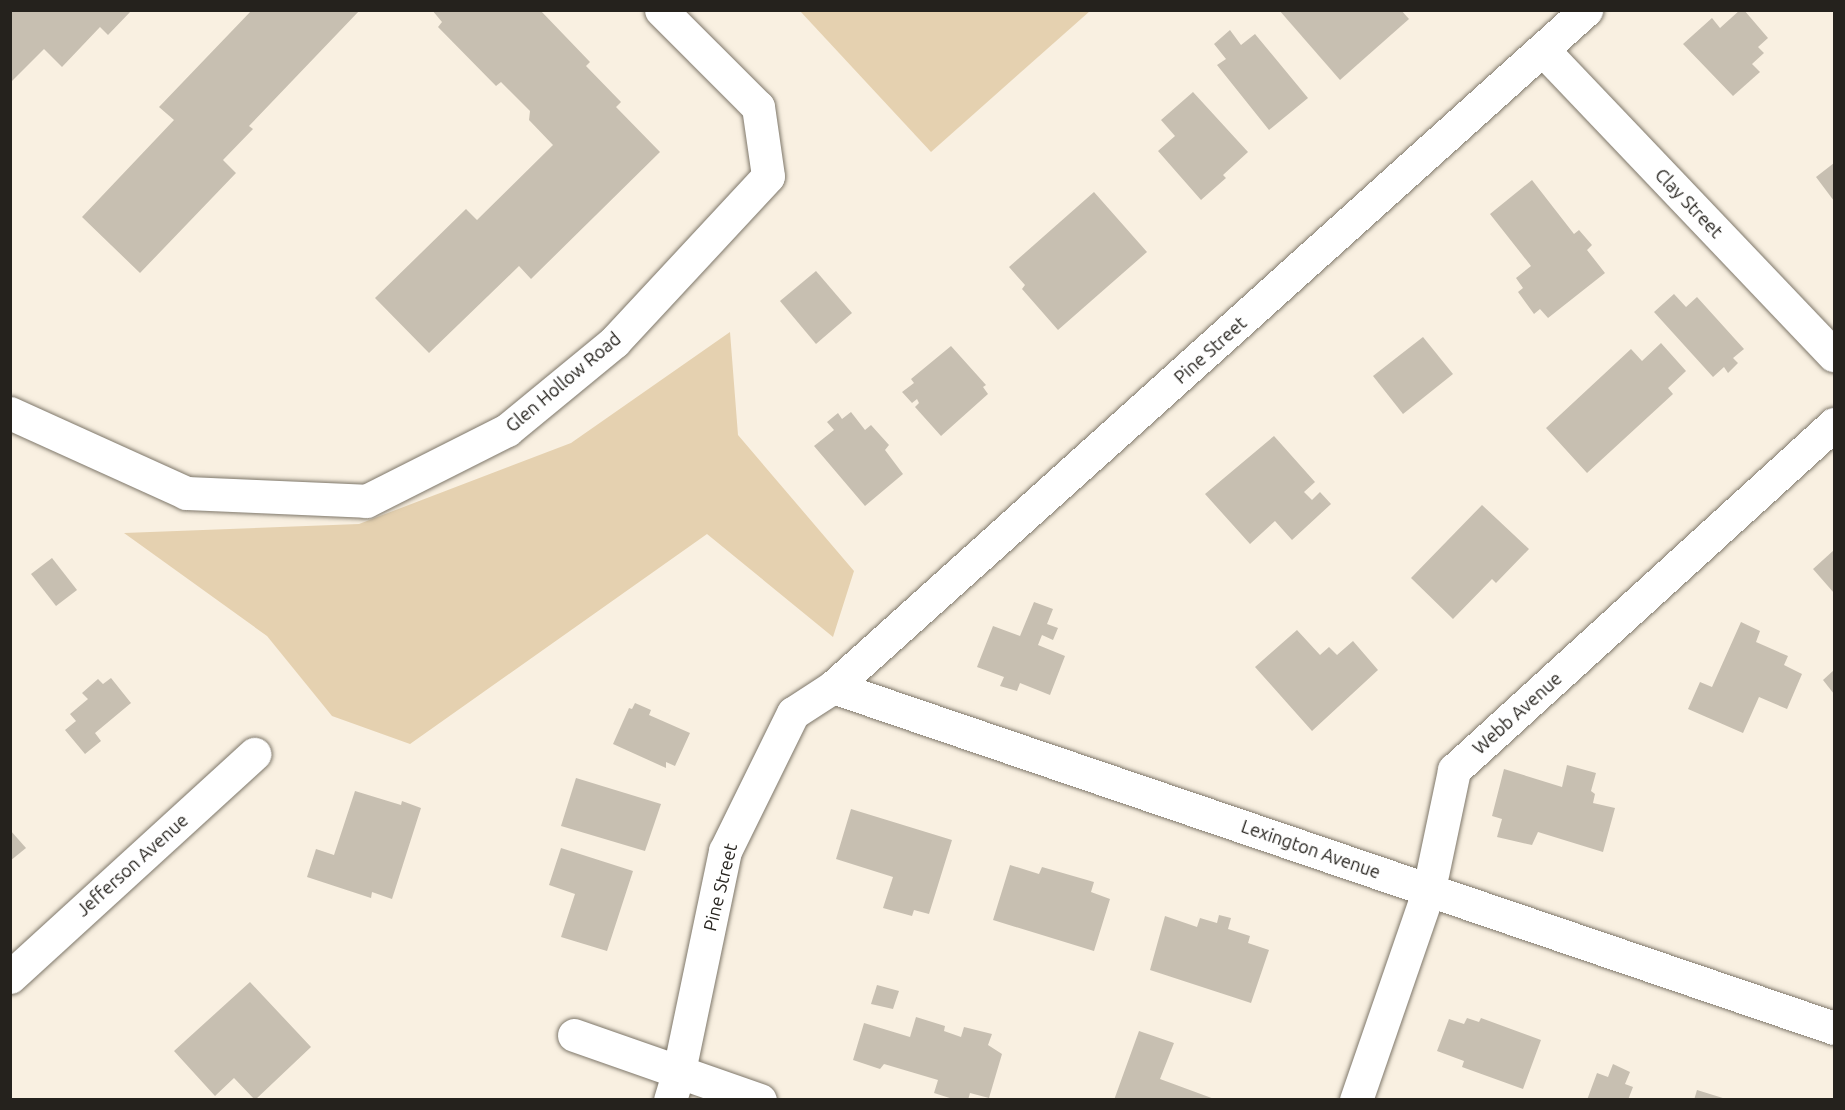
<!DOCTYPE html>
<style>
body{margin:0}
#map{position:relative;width:1845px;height:1110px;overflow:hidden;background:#f9f0e1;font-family:Ubuntu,sans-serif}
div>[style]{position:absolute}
.green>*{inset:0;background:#e5d1b0}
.building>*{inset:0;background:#c7bfb1}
.roads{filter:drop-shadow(0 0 2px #7e776a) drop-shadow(0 0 2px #7e776a)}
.minor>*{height:33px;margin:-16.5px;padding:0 16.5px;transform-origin:16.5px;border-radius:16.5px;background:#fff}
span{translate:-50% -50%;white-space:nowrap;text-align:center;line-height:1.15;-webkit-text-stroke:4.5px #fff;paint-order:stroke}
.street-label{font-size:18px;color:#25221d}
.frame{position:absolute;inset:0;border:12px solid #25221d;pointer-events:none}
</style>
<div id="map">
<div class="green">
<i style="clip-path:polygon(800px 11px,1090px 11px,931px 152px)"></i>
<i style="clip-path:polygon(730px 332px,738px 435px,854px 571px,833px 637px,707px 534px,410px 744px,332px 716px,267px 636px,124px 533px,359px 524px,571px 443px)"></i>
</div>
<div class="building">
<i style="clip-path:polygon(10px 10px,132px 10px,108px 35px,100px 27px,62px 67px,44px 49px,10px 83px)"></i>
<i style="clip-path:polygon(252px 10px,360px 10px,249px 126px,253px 129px,223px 160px,236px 173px,140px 273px,82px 217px,174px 120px,159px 107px)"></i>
<i style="clip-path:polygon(432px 10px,540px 10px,590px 62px,586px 66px,621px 102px,616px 107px,660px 152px,531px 279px,519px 266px,429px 353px,375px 298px,466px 209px,477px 220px,553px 145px,529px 120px,530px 111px,501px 82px,496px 86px,438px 27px,442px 22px)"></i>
<i style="clip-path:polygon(1279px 10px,1401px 10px,1409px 19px,1340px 80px)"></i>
<i style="clip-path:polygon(1740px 10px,1744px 10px,1768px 38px,1758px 47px,1764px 53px,1752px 64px,1760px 72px,1733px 96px,1683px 44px,1712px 18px,1720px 28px)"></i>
<i style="clip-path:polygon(1230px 30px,1241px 45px,1255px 34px,1308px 98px,1269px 130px,1217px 65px,1226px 59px,1214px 44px)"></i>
<i style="clip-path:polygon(1193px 92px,1248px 152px,1223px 175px,1226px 178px,1201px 200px,1158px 151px,1175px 136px,1161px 120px)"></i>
<i style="clip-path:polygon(1834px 163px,1834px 201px,1816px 177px)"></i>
<i style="clip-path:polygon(1532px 180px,1574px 234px,1579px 230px,1592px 245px,1587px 250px,1605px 273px,1548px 318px,1540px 309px,1534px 314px,1518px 292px,1523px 288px,1516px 278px,1531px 266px,1490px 214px)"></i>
<i style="clip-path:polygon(1094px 192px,1147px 252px,1058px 330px,1022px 289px,1025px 285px,1009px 267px)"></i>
<i style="clip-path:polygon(816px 271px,852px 313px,816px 344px,780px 301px)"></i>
<i style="clip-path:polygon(1674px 294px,1686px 307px,1697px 297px,1744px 349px,1733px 358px,1738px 363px,1728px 373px,1724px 367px,1713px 377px,1654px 312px)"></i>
<i style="clip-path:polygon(1423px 337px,1453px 374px,1403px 414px,1373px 376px)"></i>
<i style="clip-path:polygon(1661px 343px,1686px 371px,1668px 388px,1673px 394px,1587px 473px,1546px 428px,1631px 349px,1642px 361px)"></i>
<i style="clip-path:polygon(951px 346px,986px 385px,983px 387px,988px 394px,941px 436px,915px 407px,919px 403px,917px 399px,912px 403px,902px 392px,914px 383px,911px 379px)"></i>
<i style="clip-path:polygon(851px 412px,865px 430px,871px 425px,889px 445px,885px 450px,903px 474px,865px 506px,814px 446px,834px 430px,827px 422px,838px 413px,842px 419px)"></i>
<i style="clip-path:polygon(1274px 436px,1315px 482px,1304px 492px,1312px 500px,1320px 492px,1331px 504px,1292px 540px,1275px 521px,1250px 544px,1205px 494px)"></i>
<i style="clip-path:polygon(1482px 505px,1529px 549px,1496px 583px,1492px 579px,1453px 619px,1411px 578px)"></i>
<i style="clip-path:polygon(1834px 550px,1834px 593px,1813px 569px)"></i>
<i style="clip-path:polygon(52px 558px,77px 590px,56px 606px,31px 574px)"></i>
<i style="clip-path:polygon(1034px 602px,1053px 609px,1047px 624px,1058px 628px,1053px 640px,1042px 635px,1038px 645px,1065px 656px,1050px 695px,1020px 683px,1017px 691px,1000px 686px,1004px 677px,977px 667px,993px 626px,1020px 636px)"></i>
<i style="clip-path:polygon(1741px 622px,1760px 631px,1756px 642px,1788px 656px,1784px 665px,1802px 674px,1787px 709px,1759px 697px,1743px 733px,1688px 709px,1700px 682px,1712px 687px)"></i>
<i style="clip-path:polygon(1297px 630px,1320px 655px,1329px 647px,1337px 655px,1353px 641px,1378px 670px,1312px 731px,1255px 667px)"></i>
<i style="clip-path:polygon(1834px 670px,1834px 694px,1823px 680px)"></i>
<i style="clip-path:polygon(111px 678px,131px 703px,95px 733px,101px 741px,85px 754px,65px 730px,76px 721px,70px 714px,88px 699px,82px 693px,98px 679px,103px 684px)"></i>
<i style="clip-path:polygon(635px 703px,651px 710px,649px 715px,690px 733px,675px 766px,666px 762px,666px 768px,613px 744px,629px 708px,632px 709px)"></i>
<i style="clip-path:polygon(1567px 765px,1596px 773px,1591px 791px,1595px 794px,1593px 803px,1615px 808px,1603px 852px,1538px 832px,1532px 845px,1497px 837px,1502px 819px,1492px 816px,1504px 769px,1562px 787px)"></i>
<i style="clip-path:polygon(576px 778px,661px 804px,645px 851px,561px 826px)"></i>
<i style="clip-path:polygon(355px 791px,401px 805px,402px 801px,421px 808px,392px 899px,372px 892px,371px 898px,307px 877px,316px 849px,334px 855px)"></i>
<i style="clip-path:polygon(851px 809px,952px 840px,929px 914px,914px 910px,912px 916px,883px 908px,893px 877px,836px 859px)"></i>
<i style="clip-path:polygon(10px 830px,26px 848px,10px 861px)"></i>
<i style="clip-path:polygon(561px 848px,633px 871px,607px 951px,561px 937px,575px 894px,549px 885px)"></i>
<i style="clip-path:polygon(1010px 865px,1039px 874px,1042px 867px,1094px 882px,1091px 892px,1110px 899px,1094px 951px,993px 920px)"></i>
<i style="clip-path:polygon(1219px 915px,1231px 918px,1228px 929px,1250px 936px,1248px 943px,1269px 950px,1251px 1003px,1150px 970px,1165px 916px,1197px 927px,1200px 918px,1217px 923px)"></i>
<i style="clip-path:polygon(250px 982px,311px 1047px,255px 1100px,234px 1078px,215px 1096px,174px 1051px)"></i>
<i style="clip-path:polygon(877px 985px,899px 991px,893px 1009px,871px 1004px)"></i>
<i style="clip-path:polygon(916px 1017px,945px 1026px,944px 1031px,961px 1037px,964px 1027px,992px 1034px,988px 1045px,1002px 1054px,989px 1098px,970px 1093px,968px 1100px,956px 1100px,934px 1093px,938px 1080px,884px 1064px,880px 1069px,853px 1060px,864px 1023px,910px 1037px)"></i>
<i style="clip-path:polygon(1467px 1018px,1479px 1022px,1481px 1018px,1541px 1040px,1523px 1089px,1462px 1067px,1464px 1061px,1437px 1051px,1449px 1019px,1464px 1024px)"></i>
<i style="clip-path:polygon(1139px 1031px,1174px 1043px,1160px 1079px,1217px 1100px,1114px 1100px)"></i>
<i style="clip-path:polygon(1613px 1064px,1630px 1072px,1625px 1084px,1633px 1087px,1628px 1100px,1587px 1100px,1597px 1073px,1608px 1077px)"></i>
<i style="clip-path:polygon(1697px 1090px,1726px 1099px,1726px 1100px,1694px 1100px)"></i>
</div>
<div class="roads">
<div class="minor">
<i style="left:1544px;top:51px;width:420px;rotate:46.4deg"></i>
<i style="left:10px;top:413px;width:193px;rotate:24.4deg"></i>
<i style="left:186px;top:493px;width:180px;rotate:2.5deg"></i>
<i style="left:366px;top:501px;width:158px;rotate:-26.7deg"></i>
<i style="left:507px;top:430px;width:139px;rotate:-39.4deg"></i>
<i style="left:614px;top:342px;width:226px;rotate:-47.1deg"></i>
<i style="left:768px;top:176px;width:70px;rotate:-98.2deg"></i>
<i style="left:758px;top:107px;width:137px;rotate:-135deg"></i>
<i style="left:833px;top:687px;width:1013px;rotate:-41.96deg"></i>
<i style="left:10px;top:977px;width:331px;rotate:-42.4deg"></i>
<i style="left:574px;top:1035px;width:197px;rotate:19.3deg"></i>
<i style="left:670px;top:1100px;width:30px;rotate:-73deg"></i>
<i style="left:679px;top:1071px;width:225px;rotate:-78.2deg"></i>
<i style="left:725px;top:851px;width:154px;rotate:-63.8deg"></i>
<i style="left:793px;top:713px;width:48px;rotate:-33deg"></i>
<i style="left:833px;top:687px;width:1057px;rotate:18.81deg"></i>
<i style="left:1356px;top:1100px;width:223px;rotate:-70.9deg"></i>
<i style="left:1429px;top:889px;width:122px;rotate:-78.1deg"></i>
<i style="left:1454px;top:770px;width:514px;rotate:-42.32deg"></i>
</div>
</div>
<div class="street-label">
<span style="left:1689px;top:203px;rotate:46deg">Clay Street</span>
<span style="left:1210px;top:350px;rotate:-42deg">Pine Street</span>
<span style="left:563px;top:382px;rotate:-40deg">Glen Hollow Road</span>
<span style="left:1517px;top:713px;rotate:-42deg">Webb Avenue</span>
<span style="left:1311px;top:849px;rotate:19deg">Lexington Avenue</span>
<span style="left:132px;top:865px;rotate:-42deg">Jefferson Avenue</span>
<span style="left:720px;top:887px;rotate:-76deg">Pine Street</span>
</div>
<div class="frame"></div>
</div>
